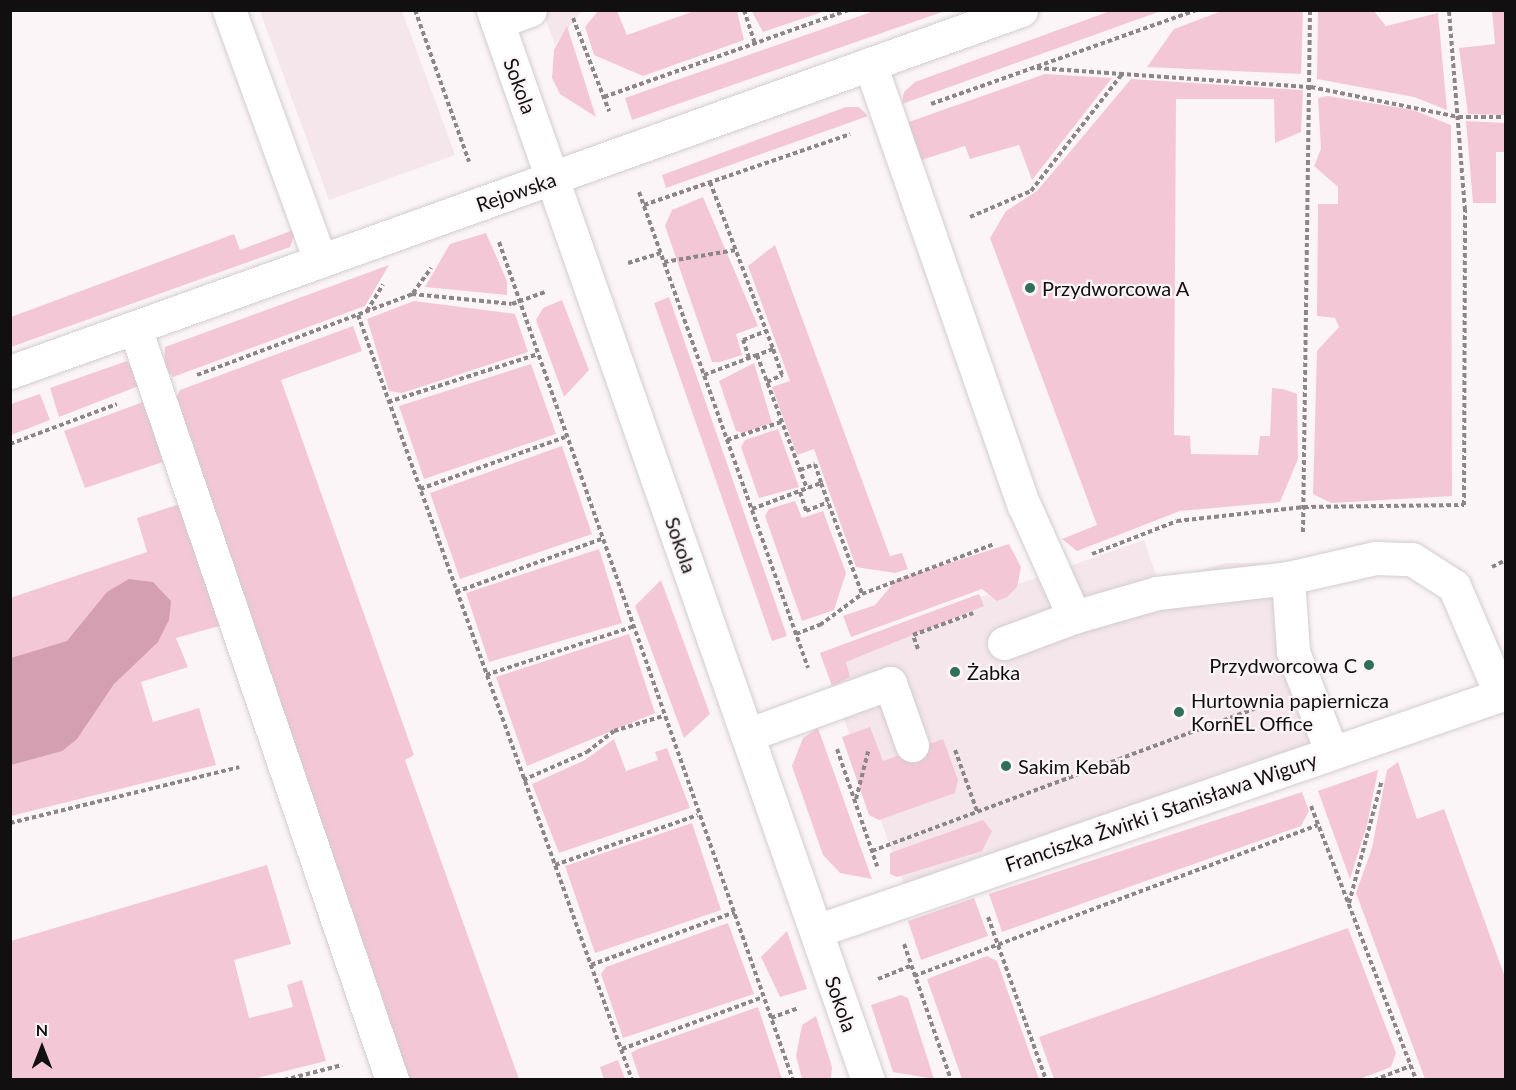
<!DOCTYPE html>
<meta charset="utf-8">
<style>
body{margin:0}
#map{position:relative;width:1516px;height:1090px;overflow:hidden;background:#fbf5f7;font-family:Lato,sans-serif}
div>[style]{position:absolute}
.built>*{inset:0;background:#f4e6ea}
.green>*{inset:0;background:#f4c7d6}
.forest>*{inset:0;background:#d49fb1}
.path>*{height:4px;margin-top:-2px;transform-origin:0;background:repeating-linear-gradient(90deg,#8b8788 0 4.5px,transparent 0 7.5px)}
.roads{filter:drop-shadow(0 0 2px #d3cdcf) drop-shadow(0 0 2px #d3cdcf)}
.minor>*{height:33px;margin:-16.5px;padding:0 16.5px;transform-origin:16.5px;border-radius:16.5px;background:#fff}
.dots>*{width:16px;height:16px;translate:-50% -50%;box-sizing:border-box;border:3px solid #fbf5f7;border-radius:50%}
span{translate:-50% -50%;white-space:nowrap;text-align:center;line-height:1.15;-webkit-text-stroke:4.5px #fbf5f7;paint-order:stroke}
.street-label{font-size:20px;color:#110f0f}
.poi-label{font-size:20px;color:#110f0f}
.left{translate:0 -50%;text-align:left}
.right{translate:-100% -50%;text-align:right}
.frame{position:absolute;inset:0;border:12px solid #110f0f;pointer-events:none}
.north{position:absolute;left:12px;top:1018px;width:60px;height:60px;-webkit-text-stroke:4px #fbf5f7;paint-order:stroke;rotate:0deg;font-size:16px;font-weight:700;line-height:24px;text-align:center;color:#110f0f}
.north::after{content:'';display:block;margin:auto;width:21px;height:27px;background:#110f0f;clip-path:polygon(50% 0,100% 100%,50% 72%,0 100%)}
</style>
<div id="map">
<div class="built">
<i style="clip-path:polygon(260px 11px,402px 11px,455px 155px,329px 200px)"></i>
<i style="clip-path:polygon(543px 11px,582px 11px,555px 45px)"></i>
<i style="clip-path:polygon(1144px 540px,1158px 581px,1226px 563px,1286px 563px,1324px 755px,909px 898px,820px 653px)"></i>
</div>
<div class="green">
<i style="clip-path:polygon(751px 10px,825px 10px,825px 11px,763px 32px)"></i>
<i style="clip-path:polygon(1113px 10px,1161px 11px,902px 104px,904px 92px,915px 82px)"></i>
<i style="clip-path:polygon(1224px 10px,1303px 11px,1301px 74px,1147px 67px,1174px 29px)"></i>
<i style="clip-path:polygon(598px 11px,617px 11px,627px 35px,694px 11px,737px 11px,744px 40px,643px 76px,594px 55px,585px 27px)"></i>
<i style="clip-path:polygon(874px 11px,945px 11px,632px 120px,625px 98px)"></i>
<i style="clip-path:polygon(1318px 11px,1374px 11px,1386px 26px,1438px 13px,1447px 110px,1414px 97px,1317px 79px)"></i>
<i style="clip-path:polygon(1492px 11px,1505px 11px,1505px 115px,1468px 114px,1459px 48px,1495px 44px)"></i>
<i style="clip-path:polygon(567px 26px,596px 117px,560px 94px,552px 78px,554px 50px)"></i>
<i style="clip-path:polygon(1045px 74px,1112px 78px,1032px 180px,1019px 145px,970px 159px,965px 146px,915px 162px,906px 123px)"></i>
<i style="clip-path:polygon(1131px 79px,1303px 90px,1301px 132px,1275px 143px,1274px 99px,1176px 99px,1174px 435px,1190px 436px,1191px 454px,1258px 455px,1260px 436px,1270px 436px,1272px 388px,1283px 389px,1297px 394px,1298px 459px,1280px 502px,1180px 511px,1077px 551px,1062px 539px,1097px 525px,990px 238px,1006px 211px,1037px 191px)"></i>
<i style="clip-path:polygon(1328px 96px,1413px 110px,1451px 125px,1452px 496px,1331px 503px,1313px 494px,1317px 351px,1339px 327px,1335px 318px,1317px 316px,1318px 204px,1338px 204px,1338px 187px,1314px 166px,1321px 149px,1318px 98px)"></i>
<i style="clip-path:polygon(846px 107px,859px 107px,868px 116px,666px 188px,662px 175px)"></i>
<i style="clip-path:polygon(1466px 121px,1505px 123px,1505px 152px,1496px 152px,1496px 203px,1473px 203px)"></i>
<i style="clip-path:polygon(703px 197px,758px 326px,736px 334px,742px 355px,720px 362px,712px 362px,665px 226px,672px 210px)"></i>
<i style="clip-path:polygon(296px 229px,290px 247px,11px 347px,11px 317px,234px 234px,240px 250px)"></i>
<i style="clip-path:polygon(486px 233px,507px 281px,507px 295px,425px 287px,450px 244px)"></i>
<i style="clip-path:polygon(775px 245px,890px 556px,902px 553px,908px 569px,895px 573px,856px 567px,814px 449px,797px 455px,772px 387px,790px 381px,748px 266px)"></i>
<i style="clip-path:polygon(389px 265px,365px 306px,173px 377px,164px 366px,165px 347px)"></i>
<i style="clip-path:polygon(669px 297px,787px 636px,772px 641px,654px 303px)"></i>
<i style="clip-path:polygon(562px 300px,589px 370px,564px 397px,536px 320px,543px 308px)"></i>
<i style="clip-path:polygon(414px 301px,515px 314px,528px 352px,402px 393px,389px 391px,367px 319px)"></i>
<i style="clip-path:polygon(353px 326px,362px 351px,281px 380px,414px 755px,405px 760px,519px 1079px,405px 1079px,176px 399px,180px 390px)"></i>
<i style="clip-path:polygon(127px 361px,141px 385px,59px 417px,50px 388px)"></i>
<i style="clip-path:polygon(754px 363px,772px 423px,743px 433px,736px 431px,719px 381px)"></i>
<i style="clip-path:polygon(531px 364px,556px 434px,424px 479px,399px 406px)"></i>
<i style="clip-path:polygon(40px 394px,50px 420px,11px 435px,11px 404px)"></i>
<i style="clip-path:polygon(143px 402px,168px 475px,163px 462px,85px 488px,64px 431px)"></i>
<i style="clip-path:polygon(778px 429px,799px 487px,759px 498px,741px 447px,745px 440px)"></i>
<i style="clip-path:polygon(562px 446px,592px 534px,460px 579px,430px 493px)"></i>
<i style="clip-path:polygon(795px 501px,802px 518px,823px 511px,846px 573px,834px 610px,802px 621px,765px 516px,769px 509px)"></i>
<i style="clip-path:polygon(183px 503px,223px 625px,176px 638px,188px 667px,141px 682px,153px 722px,199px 708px,216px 765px,11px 816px,10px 598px,147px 552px,137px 518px)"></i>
<i style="clip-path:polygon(1009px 544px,1021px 567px,1017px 587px,1007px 597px,997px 601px,982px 589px,851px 637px,843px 616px,875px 605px,896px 580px)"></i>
<i style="clip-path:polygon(599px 549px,622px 623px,489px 662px,466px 593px)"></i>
<i style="clip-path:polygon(661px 580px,710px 714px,684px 738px,635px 606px)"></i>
<i style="clip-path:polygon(979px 594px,984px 606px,846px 662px,850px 677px,832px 686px,820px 653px)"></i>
<i style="clip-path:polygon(629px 634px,655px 713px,527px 766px,496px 677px)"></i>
<i style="clip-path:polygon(870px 727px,883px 761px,943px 739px,958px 780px,955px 793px,879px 820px,869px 815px,842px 737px)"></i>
<i style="clip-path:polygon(818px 728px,872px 879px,840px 873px,823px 855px,792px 766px,803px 738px)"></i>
<i style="clip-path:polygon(614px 739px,626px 771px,658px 760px,655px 752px,667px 748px,690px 808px,559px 853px,532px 784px,585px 760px)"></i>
<i style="clip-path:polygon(1398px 762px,1417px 819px,1444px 809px,1505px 977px,1505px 1079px,1425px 1079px,1356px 893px,1372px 848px,1387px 770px)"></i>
<i style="clip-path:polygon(1378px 770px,1367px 825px,1350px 879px,1318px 791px)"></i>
<i style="clip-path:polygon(1302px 792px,1309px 811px,1301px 826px,1002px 932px,989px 894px)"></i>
<i style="clip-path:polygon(983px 820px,992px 831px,982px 851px,897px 877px,890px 874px,890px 853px)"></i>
<i style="clip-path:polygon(692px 823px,721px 910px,595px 953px,565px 866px)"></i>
<i style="clip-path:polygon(267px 865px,291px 944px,234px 960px,249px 1018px,293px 1007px,287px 985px,302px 980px,326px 1061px,253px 1079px,11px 1079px,11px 941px)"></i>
<i style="clip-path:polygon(974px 898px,988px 936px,921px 960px,908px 921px)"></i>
<i style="clip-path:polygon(728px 923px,754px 994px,623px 1038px,601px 974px,606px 967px)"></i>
<i style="clip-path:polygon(1348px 928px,1396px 1053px,1391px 1067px,1357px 1080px,1054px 1079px,1039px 1037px)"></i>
<i style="clip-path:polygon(787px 931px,807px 989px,780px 997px,761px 957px)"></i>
<i style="clip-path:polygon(987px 956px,997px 961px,1039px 1079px,962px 1079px,927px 979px)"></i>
<i style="clip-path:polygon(901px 995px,908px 998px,934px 1079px,893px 1072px,871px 1005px)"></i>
<i style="clip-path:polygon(758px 1007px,782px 1079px,640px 1079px,631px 1053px,638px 1049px)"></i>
<i style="clip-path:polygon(816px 1016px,832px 1067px,831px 1079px,802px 1079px,796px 1056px,802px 1025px)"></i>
<i style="clip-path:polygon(618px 1060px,625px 1079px,604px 1079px,600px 1067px)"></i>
</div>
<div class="forest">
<i style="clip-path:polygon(129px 579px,153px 582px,171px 601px,169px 620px,158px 642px,114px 684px,77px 739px,62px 751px,11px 765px,11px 658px,67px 641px,107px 592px)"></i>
</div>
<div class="path">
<i style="left:415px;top:10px;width:161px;rotate:70.4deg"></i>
<i style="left:744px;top:10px;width:35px;rotate:72deg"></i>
<i style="left:573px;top:18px;width:100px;rotate:68.8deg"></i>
<i style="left:1037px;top:68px;width:275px;rotate:4deg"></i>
<i style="left:1311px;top:87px;width:151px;rotate:11.5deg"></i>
<i style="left:1459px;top:117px;width:47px"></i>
<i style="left:604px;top:97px;width:260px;rotate:-19.6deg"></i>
<i style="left:931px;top:104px;width:282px;rotate:-19.5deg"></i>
<i style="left:710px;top:182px;width:178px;rotate:69.3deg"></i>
<i style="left:773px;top:349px;width:17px;rotate:159deg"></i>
<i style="left:639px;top:192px;width:505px;rotate:70.45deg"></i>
<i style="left:644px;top:205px;width:218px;rotate:-19deg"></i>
<i style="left:970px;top:217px;width:66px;rotate:-23.1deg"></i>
<i style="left:1031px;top:191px;width:148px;rotate:-52.1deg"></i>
<i style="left:499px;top:242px;width:888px;rotate:70.67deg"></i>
<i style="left:664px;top:262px;width:73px;rotate:-9.5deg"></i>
<i style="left:628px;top:263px;width:34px;rotate:-17deg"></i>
<i style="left:413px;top:293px;width:31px;rotate:-54deg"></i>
<i style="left:367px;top:311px;width:31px;rotate:-59deg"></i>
<i style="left:358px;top:315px;width:813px;rotate:70.29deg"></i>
<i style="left:749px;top:358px;width:19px;rotate:-108deg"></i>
<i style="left:743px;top:340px;width:25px;rotate:-21deg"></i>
<i style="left:197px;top:375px;width:230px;rotate:-20.6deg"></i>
<i style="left:412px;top:294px;width:100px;rotate:5.7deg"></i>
<i style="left:512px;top:304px;width:37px;rotate:-20deg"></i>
<i style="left:704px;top:375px;width:57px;rotate:-20.7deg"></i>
<i style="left:757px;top:355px;width:143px;rotate:69.5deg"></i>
<i style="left:767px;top:382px;width:17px;rotate:-25deg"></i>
<i style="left:782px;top:375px;width:28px;rotate:-109deg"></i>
<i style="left:388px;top:402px;width:157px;rotate:-17.7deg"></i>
<i style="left:727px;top:440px;width:57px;rotate:-18.4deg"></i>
<i style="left:10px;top:444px;width:114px;rotate:-20.5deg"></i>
<i style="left:800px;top:470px;width:16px;rotate:-22deg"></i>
<i style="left:815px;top:464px;width:20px;rotate:72deg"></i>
<i style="left:420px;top:489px;width:154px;rotate:-19.7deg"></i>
<i style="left:800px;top:492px;width:20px;rotate:72deg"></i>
<i style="left:806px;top:511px;width:24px;rotate:-22deg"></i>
<i style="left:752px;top:509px;width:74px;rotate:-20.6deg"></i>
<i style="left:821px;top:483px;width:118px;rotate:69.7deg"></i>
<i style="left:1303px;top:532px;width:522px;rotate:-89.23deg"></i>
<i style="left:1092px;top:554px;width:91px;rotate:-21.2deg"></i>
<i style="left:1177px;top:521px;width:128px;rotate:-6.3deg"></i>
<i style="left:1304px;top:507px;width:160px;rotate:-0.7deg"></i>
<i style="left:1464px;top:505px;width:295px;rotate:-89.8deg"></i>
<i style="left:1465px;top:210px;width:201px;rotate:-94.6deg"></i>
<i style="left:1492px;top:567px;width:16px;rotate:-27deg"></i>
<i style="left:456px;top:592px;width:155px;rotate:-20deg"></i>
<i style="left:796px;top:634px;width:26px;rotate:-21deg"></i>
<i style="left:820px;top:625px;width:52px;rotate:-36.4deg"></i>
<i style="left:862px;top:594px;width:141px;rotate:-20.7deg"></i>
<i style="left:918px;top:649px;width:15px;rotate:-110deg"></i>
<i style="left:913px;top:635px;width:64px;rotate:-20.1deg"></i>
<i style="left:486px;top:675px;width:157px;rotate:-18.2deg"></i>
<i style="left:837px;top:749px;width:124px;rotate:71.1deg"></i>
<i style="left:955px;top:750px;width:65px;rotate:70.2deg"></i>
<i style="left:523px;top:780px;width:70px;rotate:-23.6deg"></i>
<i style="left:587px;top:752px;width:34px;rotate:-38deg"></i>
<i style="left:614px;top:731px;width:51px;rotate:-17deg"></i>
<i style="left:856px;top:799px;width:49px;rotate:-75.7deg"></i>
<i style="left:1311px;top:806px;width:293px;rotate:69deg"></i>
<i style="left:10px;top:823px;width:236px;rotate:-13.7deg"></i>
<i style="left:872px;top:851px;width:422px;rotate:-20.4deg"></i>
<i style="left:555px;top:865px;width:151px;rotate:-19.3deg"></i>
<i style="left:1349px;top:903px;width:127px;rotate:-75deg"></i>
<i style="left:988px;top:917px;width:173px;rotate:70.4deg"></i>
<i style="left:904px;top:944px;width:144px;rotate:70.9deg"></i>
<i style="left:591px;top:965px;width:153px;rotate:-20.2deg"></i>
<i style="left:914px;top:976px;width:431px;rotate:-20.5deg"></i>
<i style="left:878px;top:979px;width:35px;rotate:-22deg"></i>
<i style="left:771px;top:1018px;width:29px;rotate:-20deg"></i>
<i style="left:622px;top:1049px;width:150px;rotate:-20.2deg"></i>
<i style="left:284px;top:1080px;width:60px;rotate:-14.5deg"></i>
<i style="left:1374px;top:1080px;width:40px;rotate:-21deg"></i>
</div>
<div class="roads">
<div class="minor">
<i style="left:229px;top:10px;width:266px;rotate:70deg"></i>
<i style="left:493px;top:10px;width:1134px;rotate:70.69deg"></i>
<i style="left:497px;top:22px;width:35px;rotate:-20deg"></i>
<i style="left:870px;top:64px;width:467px;rotate:70.8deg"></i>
<i style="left:1024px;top:505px;width:123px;rotate:65.9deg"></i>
<i style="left:1074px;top:617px;width:86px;rotate:-16.1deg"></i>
<i style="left:1157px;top:593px;width:132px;rotate:-6.5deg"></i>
<i style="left:1288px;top:578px;width:74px;rotate:86.1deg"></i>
<i style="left:1293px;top:652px;width:108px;rotate:68.9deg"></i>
<i style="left:135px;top:328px;width:795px;rotate:71.13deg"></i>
<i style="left:10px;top:372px;width:1074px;rotate:-19.7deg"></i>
<i style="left:1288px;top:578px;width:89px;rotate:-12.9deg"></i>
<i style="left:1375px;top:558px;width:37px;rotate:2deg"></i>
<i style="left:1412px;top:559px;width:50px;rotate:32.7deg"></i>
<i style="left:1454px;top:586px;width:119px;rotate:66.7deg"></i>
<i style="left:1004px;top:643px;width:75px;rotate:-20.4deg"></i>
<i style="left:747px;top:735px;width:152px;rotate:-20deg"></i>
<i style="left:890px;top:683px;width:66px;rotate:70.5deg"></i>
<i style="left:816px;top:931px;width:730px;rotate:-19.03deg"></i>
</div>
</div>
<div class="dots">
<i style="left:1030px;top:288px;background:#306f5c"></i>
<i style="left:1369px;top:665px;background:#306f5c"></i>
<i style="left:955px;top:672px;background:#306f5c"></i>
<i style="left:1179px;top:712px;background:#306f5c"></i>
<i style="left:1006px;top:766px;background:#306f5c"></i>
</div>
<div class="street-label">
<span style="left:520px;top:86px;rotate:70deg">Sokola</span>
<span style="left:516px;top:192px;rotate:-19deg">Rejowska</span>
<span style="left:681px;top:545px;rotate:71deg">Sokola</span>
<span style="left:1161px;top:812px;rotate:-19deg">Franciszka Żwirki i Stanisława Wigury</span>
<span style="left:841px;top:1004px;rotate:71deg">Sokola</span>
</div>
<div class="poi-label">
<span class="left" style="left:1042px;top:288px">Przydworcowa A</span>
<span class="right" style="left:1357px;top:665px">Przydworcowa C</span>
<span class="left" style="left:967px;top:672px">Żabka</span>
<span class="left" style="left:1191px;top:712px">Hurtownia papiernicza<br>KornEL Office</span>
<span class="left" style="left:1018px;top:766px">Sakim Kebab</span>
</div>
<div class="frame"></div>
<div class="north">N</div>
</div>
